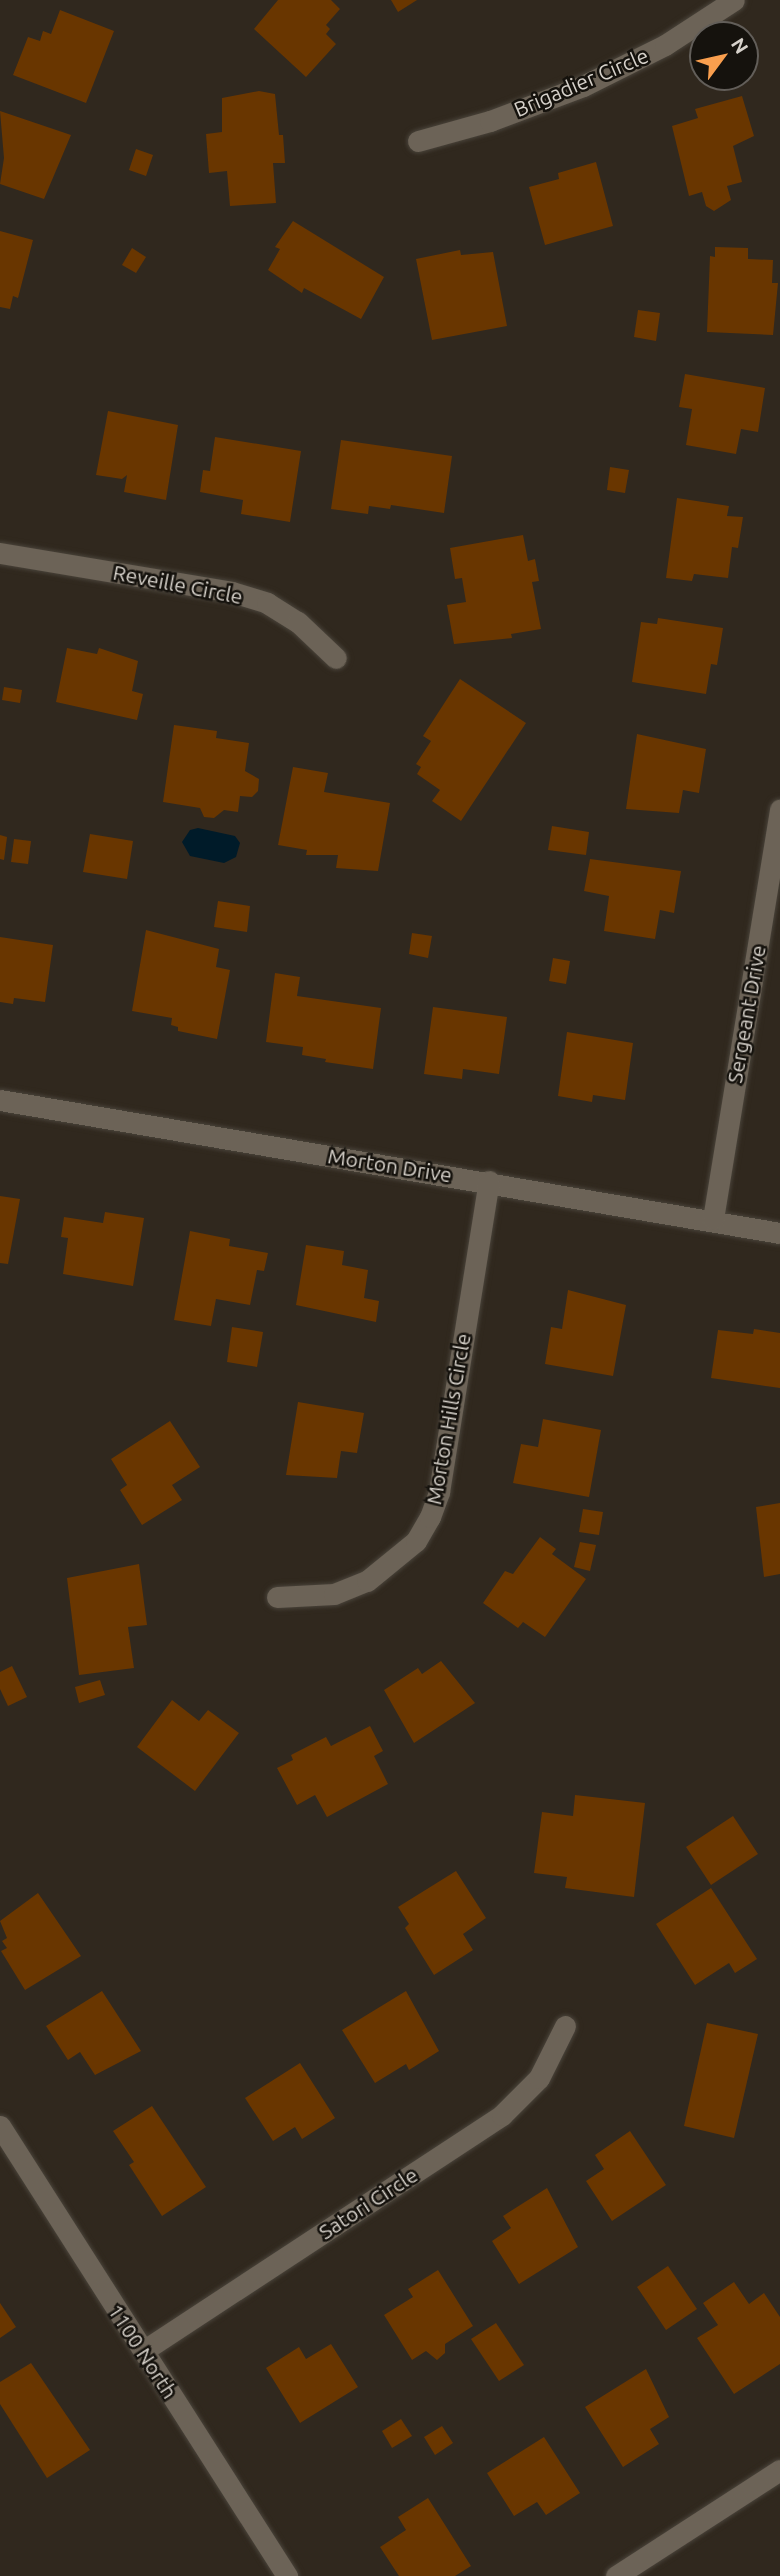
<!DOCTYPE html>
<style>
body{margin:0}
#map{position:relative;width:780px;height:2576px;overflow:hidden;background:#30281e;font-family:Ubuntu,sans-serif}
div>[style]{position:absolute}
.water>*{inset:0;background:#001b29}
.building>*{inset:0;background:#693600}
.roads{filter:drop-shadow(0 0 2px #49433a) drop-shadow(0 0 2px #49433a)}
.street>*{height:21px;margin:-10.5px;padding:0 10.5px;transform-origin:10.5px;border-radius:10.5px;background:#6c6357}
span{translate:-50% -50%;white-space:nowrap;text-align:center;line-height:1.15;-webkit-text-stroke:5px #15120d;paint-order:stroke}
.street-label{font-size:21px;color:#d6d1ca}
.north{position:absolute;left:689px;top:21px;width:70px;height:70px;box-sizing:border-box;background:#15120d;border:2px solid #625e59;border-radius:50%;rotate:57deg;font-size:19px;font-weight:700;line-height:28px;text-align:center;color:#d6d1ca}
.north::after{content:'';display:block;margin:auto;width:24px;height:32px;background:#fa9f4e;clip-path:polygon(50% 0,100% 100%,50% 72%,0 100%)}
</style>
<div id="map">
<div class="water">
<i style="clip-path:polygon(198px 828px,235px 836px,240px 843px,236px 857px,224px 863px,190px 856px,182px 842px,190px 830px)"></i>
</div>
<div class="building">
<i style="clip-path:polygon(278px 0,331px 0,340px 9px,326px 25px,330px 29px,326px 34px,336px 44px,306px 77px,254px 29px)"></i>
<i style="clip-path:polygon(391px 0,417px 0,398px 12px)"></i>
<i style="clip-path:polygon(60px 10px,114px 31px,86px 103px,13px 75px,28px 37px,40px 41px,43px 31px,51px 34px)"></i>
<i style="clip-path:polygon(259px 91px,275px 94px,279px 135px,283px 135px,285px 163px,273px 163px,276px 203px,230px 206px,227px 171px,209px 173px,206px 134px,222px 132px,222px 98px)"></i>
<i style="clip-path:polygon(742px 96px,754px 136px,733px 146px,742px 182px,727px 186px,731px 200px,714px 211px,706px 206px,702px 192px,689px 196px,672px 126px,698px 118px,695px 109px)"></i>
<i style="clip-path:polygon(0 111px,71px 135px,44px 199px,0 184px,4px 158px)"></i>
<i style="clip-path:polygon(136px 149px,153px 155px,146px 176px,129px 170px)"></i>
<i style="clip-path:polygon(596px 162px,613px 226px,545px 245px,529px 187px,559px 179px,558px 173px)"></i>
<i style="clip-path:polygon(293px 221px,384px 277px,361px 319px,304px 288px,302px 293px,268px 270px,280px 249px,275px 247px)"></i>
<i style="clip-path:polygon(0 231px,33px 240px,18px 298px,13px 296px,10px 309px,0 307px)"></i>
<i style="clip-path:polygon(715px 247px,748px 248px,748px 259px,773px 260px,772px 283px,778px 283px,773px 335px,707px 332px,710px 256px,715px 257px)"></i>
<i style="clip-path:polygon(132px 248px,146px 257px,136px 273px,122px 265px)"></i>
<i style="clip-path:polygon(460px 250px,461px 255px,493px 252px,507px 326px,432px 340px,416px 259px)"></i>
<i style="clip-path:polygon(638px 310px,660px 313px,656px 341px,634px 337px)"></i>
<i style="clip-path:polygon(685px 374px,765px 388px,758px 432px,741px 429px,736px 454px,686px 445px,692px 409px,679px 407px)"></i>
<i style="clip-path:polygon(108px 411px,178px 425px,166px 500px,124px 492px,127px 475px,122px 479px,96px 475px)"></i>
<i style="clip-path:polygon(215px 437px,301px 451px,290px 522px,241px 514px,243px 500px,200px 492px,203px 470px,210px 471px)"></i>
<i style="clip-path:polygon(341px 440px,452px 456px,444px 513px,391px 505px,390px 509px,369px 506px,368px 514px,331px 509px)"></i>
<i style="clip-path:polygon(610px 467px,629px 470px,625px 493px,607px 490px)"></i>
<i style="clip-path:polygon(677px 498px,729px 506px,727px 516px,743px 517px,738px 548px,732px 547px,728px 578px,694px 574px,692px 581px,666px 578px)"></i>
<i style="clip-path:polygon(523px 535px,528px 561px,535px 559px,539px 581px,532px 582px,541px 629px,511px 634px,512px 638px,454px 644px,447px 605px,466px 602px,462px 578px,455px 579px,450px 548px)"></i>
<i style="clip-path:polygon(658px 618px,723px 628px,717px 665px,711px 664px,706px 694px,632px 682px,641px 622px,657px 624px)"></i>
<i style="clip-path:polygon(67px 648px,97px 654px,99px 648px,138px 661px,132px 691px,143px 694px,137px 720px,56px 702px)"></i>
<i style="clip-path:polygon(460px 679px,526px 723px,461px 821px,432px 801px,440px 790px,417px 774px,421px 767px,416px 764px,431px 741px,423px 736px)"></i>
<i style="clip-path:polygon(4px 687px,22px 690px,20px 703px,2px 700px)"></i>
<i style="clip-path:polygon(174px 725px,217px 731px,216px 738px,249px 743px,245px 771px,259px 779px,258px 791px,252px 797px,240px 796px,238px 812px,224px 810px,214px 818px,204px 817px,200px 808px,163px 802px)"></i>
<i style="clip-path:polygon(637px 734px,706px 749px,699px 793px,683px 790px,679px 813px,626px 809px)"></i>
<i style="clip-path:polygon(293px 767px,328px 773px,324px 792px,390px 803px,378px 871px,336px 868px,338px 855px,306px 855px,307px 850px,278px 845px)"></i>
<i style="clip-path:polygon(552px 826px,589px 832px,586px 855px,548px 850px)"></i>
<i style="clip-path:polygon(90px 834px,133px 841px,127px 879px,83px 872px)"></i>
<i style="clip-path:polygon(0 835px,7px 837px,4px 860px,0 859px)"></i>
<i style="clip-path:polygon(14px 839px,31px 841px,28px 864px,11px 862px)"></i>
<i style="clip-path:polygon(590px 859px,681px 871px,674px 913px,660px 910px,655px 939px,604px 931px,609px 896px,584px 891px)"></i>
<i style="clip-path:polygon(218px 901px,250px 906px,247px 932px,214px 927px)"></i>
<i style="clip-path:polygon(146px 930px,219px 949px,216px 967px,230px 970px,217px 1039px,178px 1031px,178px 1027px,171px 1025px,172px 1018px,132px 1011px)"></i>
<i style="clip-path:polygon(412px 933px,432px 936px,428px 958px,409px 954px)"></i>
<i style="clip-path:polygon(0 937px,53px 945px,45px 1002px,14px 998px,13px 1004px,0 1002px)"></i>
<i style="clip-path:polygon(553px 958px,570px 961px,566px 984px,549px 981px)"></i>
<i style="clip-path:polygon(275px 973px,300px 977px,297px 996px,381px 1008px,373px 1069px,325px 1062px,326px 1059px,302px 1055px,303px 1047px,266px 1042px)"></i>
<i style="clip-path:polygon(433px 1007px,507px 1017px,499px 1074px,463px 1069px,462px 1079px,424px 1074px)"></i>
<i style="clip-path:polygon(567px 1032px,633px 1043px,625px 1100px,593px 1095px,592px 1102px,558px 1096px)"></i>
<i style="clip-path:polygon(0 1196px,20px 1199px,8px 1264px,0 1263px)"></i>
<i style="clip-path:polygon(105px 1212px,144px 1218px,133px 1286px,63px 1274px,68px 1238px,61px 1237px,64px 1217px,103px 1223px)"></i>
<i style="clip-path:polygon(190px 1231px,230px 1239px,229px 1246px,268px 1253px,264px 1271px,257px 1270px,250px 1305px,216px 1299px,211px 1326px,174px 1320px)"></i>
<i style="clip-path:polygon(306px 1245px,344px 1251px,342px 1265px,368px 1270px,364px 1298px,379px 1301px,376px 1322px,296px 1305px)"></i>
<i style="clip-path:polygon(568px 1290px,626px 1305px,613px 1376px,545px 1364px,551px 1327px,562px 1329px)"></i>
<i style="clip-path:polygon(232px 1327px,263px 1332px,257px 1367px,227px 1362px)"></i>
<i style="clip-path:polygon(754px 1329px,780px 1333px,780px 1388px,711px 1378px,718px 1330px,753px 1334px)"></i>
<i style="clip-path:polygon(298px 1402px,364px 1413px,357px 1453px,341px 1451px,337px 1478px,286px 1475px)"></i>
<i style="clip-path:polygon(543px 1419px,601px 1430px,589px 1497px,513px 1483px,521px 1444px,538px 1447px)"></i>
<i style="clip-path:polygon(170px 1421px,200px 1467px,172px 1485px,182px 1500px,142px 1525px,120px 1490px,127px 1485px,111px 1459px)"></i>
<i style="clip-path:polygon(780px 1503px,780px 1574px,764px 1577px,756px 1507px)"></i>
<i style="clip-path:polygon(583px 1509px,603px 1512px,599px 1535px,579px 1532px)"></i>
<i style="clip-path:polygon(540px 1537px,556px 1549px,552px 1554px,586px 1579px,545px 1637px,523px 1622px,518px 1628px,483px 1603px,505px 1571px,513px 1574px)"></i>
<i style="clip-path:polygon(580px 1542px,596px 1545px,590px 1571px,574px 1567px)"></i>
<i style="clip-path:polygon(139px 1564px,147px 1625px,128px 1627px,134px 1668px,79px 1675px,67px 1578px)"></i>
<i style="clip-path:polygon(441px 1661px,475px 1703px,414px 1743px,384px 1690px,418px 1668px,422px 1674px)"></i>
<i style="clip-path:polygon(12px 1666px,27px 1697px,8px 1706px,0 1689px,0 1672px)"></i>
<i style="clip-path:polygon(100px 1680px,105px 1695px,79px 1703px,75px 1687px)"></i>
<i style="clip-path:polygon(172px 1700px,199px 1721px,208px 1710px,239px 1733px,195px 1791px,137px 1747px)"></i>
<i style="clip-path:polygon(370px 1726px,383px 1751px,374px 1756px,388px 1784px,327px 1817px,315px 1795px,297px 1805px,277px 1768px,293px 1760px,291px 1755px,326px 1737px,331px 1746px)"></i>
<i style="clip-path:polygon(575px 1795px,645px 1803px,634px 1897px,565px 1888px,567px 1877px,534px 1873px,542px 1812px,573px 1816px)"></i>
<i style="clip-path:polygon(733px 1816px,758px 1854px,711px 1885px,686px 1847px)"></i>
<i style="clip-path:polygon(456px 1871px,486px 1918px,463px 1934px,473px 1950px,434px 1975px,405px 1928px,409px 1924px,398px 1907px)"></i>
<i style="clip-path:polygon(711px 1888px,757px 1959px,735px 1973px,729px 1963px,695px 1985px,656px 1924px)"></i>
<i style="clip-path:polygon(38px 1893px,81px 1956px,25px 1990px,1px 1951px,7px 1948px,2px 1941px,7px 1938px,0 1921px)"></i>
<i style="clip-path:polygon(102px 1991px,141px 2051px,95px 2075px,80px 2052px,68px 2060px,46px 2026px)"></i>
<i style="clip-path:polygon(406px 1991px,439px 2051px,409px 2070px,406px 2064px,375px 2083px,342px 2030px)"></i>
<i style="clip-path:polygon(707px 2023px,758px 2034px,734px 2138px,684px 2126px)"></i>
<i style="clip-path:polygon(300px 2063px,335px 2118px,302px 2139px,295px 2127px,273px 2141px,245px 2098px)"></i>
<i style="clip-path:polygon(152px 2106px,206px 2187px,162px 2216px,129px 2165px,134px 2162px,113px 2131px)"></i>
<i style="clip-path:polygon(630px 2131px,666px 2185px,612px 2221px,586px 2181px,604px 2169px,595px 2155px)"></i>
<i style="clip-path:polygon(547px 2188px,578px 2247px,519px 2284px,492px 2241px,511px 2228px,503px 2216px)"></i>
<i style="clip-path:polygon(668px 2266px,697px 2309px,666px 2330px,637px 2287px)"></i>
<i style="clip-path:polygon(438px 2270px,473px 2326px,445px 2344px,445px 2353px,437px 2360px,426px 2351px,412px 2360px,384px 2315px,413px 2297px,408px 2289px)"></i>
<i style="clip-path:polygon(734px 2282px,749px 2304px,764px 2293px,780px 2317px,780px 2364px,734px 2394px,697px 2338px,718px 2325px,703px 2303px)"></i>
<i style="clip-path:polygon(0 2303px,16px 2327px,0 2338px)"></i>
<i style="clip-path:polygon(496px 2323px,524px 2365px,499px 2381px,471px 2339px)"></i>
<i style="clip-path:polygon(331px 2344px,358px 2387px,300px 2423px,266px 2368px,299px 2347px,306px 2359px)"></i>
<i style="clip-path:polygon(31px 2363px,90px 2450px,47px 2478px,0 2404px,0 2382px)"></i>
<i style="clip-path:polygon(646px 2369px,669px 2417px,650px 2429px,659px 2444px,623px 2467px,585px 2407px)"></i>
<i style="clip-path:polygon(401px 2419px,412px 2436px,392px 2448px,382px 2431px)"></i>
<i style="clip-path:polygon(442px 2426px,453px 2443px,435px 2455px,424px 2437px)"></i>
<i style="clip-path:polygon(544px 2437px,580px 2493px,546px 2515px,537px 2502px,514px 2516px,487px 2473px)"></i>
<i style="clip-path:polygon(428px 2498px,471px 2566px,455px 2576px,399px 2576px,380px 2547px,406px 2530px,398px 2517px)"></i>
</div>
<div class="roads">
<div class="street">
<i style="left:418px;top:141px;width:75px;rotate:-15.5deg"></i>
<i style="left:490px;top:121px;width:99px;rotate:-20.6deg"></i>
<i style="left:583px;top:86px;width:92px;rotate:-26.6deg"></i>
<i style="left:665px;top:45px;width:82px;rotate:-33.1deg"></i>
<i style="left:0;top:553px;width:235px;rotate:9.5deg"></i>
<i style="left:232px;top:592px;width:37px;rotate:17deg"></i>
<i style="left:267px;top:603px;width:36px;rotate:32deg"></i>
<i style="left:298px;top:622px;width:52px;rotate:43.5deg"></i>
<i style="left:0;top:1100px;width:791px;rotate:9.68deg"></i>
<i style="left:713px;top:1219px;width:415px;rotate:-80.7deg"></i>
<i style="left:277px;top:1597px;width:57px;rotate:-3deg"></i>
<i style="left:334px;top:1594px;width:35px;rotate:-22deg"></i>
<i style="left:367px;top:1581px;width:63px;rotate:-39.2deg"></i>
<i style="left:416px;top:1541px;width:28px;rotate:-60deg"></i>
<i style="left:430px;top:1517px;width:27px;rotate:-70deg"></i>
<i style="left:439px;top:1492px;width:315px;rotate:-80.9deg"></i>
<i style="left:0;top:2126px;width:534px;rotate:57.47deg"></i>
<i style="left:143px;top:2351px;width:430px;rotate:-33.3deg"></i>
<i style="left:502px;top:2115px;width:52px;rotate:-45deg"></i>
<i style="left:539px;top:2078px;width:58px;rotate:-63.4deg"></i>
<i style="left:616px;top:2576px;width:195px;rotate:-32.9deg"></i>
</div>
</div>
<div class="street-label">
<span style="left:581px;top:82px;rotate:-23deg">Brigadier Circle</span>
<span style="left:178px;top:584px;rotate:11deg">Reveille Circle</span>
<span style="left:746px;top:1014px;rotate:-80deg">Sergeant Drive</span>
<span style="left:390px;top:1165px;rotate:9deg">Morton Drive</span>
<span style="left:448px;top:1419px;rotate:-80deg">Morton Hills Circle</span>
<span style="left:368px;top:2203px;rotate:-33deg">Satori Circle</span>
<span style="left:143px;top:2351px;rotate:57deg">1100 North</span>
</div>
<div class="north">N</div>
</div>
